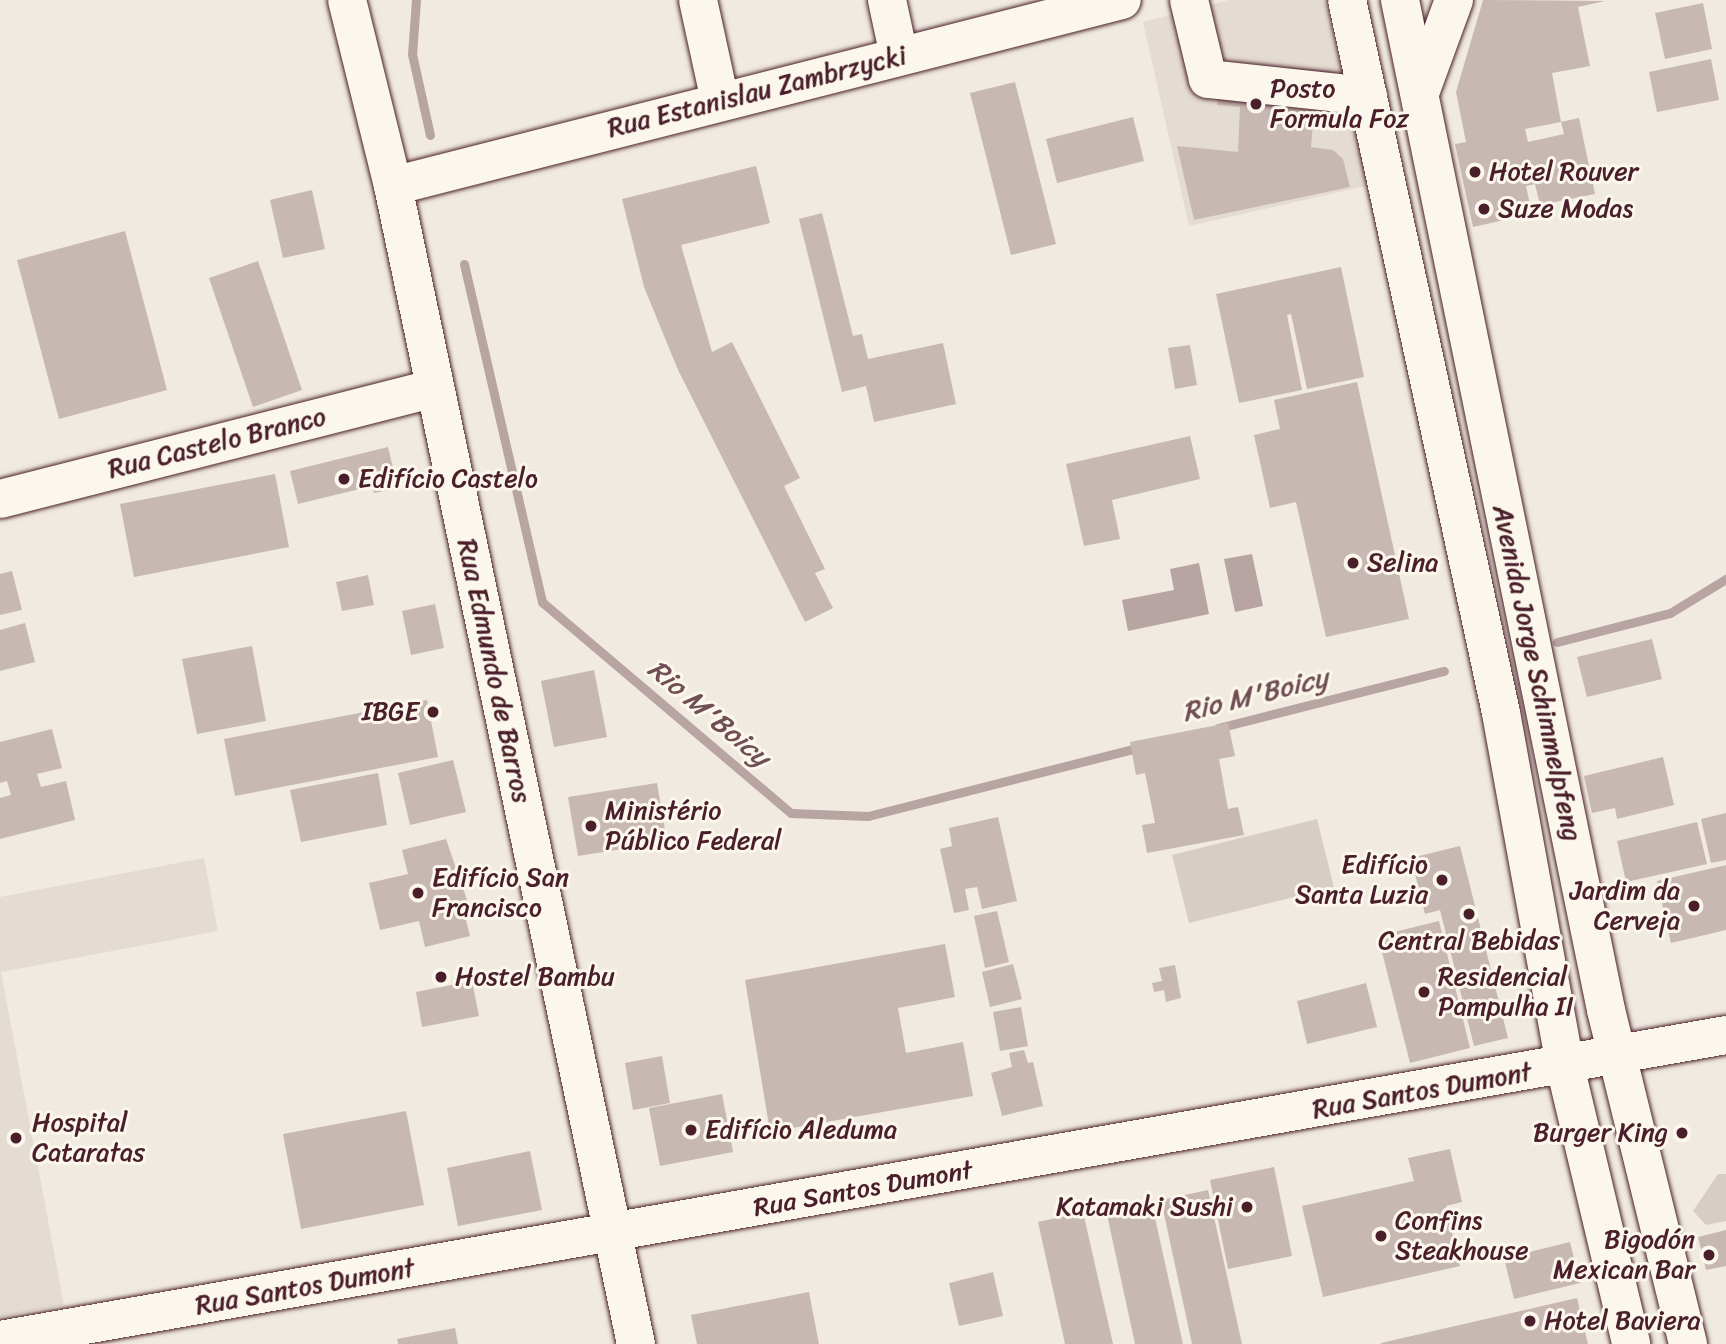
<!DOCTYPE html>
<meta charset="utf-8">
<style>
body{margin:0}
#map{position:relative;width:1726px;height:1344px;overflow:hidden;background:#f0eae0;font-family:Sriracha,sans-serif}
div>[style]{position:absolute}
.built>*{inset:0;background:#e4dbd2}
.green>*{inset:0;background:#d8ccc6}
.water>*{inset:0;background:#b8a4a2}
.stream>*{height:9px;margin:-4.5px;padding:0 4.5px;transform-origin:4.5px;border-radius:4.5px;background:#b8a4a2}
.building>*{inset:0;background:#c8b8b3}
.roads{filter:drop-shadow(0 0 2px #4a1f2b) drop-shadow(0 0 2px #4a1f2b)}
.minor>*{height:38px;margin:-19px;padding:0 19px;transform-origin:19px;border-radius:19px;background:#fbf7ec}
.major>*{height:38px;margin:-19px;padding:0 19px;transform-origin:19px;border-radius:19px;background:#fbf7ec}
.dots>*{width:19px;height:19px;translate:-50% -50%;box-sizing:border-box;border:4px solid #fbf7ec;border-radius:50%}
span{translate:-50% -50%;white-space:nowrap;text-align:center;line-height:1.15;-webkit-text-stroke:6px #fbf7ec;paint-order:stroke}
.poi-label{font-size:26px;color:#4a1f2b}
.left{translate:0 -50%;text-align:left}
.right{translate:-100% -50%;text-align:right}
.street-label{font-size:26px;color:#4a1f2b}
.water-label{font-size:28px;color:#704e55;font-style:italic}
</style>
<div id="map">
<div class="built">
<i style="clip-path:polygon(1229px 0,1325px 0,1370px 185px,1189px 226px,1143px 22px)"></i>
<i style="clip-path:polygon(204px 858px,218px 931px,1px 972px,64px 1305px,0 1317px,0 897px)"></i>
</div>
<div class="green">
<i style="clip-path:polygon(1317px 819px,1334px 887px,1189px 923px,1172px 855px)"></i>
<i style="clip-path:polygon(1718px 1174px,1726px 1174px,1726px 1221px,1706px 1225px,1693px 1211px)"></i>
</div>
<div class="water">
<i style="clip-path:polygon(1252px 554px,1263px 606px,1235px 612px,1224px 559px)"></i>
<i style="clip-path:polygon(1199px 563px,1209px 614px,1128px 631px,1122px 600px,1174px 590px,1170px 569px)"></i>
</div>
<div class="stream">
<i style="left:416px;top:0;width:54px;rotate:94.2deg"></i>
<i style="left:412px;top:54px;width:83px;rotate:77.5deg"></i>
<i style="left:464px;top:264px;width:347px;rotate:77deg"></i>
<i style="left:542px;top:602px;width:326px;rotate:40.3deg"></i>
<i style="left:791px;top:813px;width:77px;rotate:2.2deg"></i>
<i style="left:868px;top:816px;width:281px;rotate:-14.2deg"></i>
<i style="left:1557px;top:642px;width:117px;rotate:-14.4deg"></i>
<i style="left:1670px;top:613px;width:66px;rotate:-31.3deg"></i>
<i style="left:1218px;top:728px;width:233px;rotate:-14.2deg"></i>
</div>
<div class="building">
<i style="clip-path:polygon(evenodd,1483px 0,1605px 1px,1578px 7px,1590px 66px,1552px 73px,1561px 122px,1579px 118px,1595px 194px,1540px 205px,1535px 184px,1526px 186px,1532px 214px,1473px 227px,1455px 144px,1466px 142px,1456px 92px,1483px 0,1561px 122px,1564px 134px,1528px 142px,1525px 129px,1561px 122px)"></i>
<i style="clip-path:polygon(1703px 3px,1712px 49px,1665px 59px,1655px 13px)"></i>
<i style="clip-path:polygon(1711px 59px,1719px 100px,1657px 112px,1649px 72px)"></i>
<i style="clip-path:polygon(1221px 62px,1331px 71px,1328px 112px,1314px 111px,1311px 147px,1333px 150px,1343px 159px,1350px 187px,1194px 220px,1177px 146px,1238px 152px,1240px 107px,1217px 105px)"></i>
<i style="clip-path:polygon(1015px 82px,1056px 244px,1011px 255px,970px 93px)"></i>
<i style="clip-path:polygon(1133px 117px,1144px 161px,1057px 183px,1046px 139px)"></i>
<i style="clip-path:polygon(756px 166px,770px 223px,681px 245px,712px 352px,732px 342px,800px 478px,784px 486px,825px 569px,815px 573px,833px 608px,805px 622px,678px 370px,644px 287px,622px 199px)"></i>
<i style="clip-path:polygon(312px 190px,325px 249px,283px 258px,270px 200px)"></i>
<i style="clip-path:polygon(822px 213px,853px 336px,862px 334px,868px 359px,943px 343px,956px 404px,874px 422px,866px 386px,842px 392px,799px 219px)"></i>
<i style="clip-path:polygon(125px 231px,167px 390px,59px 419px,17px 260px)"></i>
<i style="clip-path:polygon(258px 261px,302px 390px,253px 407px,209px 278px)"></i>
<i style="clip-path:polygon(1341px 267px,1364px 377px,1307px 389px,1291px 314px,1287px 315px,1302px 390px,1239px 403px,1216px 294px)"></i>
<i style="clip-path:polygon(1190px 345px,1197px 385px,1175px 389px,1168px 348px)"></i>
<i style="clip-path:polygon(1357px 382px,1409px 619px,1326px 637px,1296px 502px,1270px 508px,1254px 435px,1280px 429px,1274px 400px)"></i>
<i style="clip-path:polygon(1190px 436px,1200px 479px,1112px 500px,1120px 539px,1084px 546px,1066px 464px)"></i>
<i style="clip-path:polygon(388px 447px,398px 488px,374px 493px,372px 486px,298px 504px,290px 471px)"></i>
<i style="clip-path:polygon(275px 474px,289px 547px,134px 577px,120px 504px)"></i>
<i style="clip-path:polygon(12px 571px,22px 610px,0 615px,0 574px)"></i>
<i style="clip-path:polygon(368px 575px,374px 605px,342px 611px,336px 582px)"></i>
<i style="clip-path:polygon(435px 604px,444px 648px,411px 655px,402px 611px)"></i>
<i style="clip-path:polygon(25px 623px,35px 662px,0 671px,0 630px)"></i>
<i style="clip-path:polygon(1652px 639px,1662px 679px,1587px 697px,1577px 657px)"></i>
<i style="clip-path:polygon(252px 646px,266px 721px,197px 734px,182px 659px)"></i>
<i style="clip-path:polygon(594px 670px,607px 737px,554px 747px,541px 681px)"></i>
<i style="clip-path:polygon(427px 700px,438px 757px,235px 796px,224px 739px)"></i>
<i style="clip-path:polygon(1228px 723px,1235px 756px,1219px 759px,1228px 809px,1238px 807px,1244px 835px,1147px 853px,1142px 825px,1155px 823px,1145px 773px,1136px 775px,1130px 742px)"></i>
<i style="clip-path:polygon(52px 729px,62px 768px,37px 774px,41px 787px,66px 781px,75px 820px,0 839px,0 798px,11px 795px,7px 781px,0 783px,0 742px)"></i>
<i style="clip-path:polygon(1663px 757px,1674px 805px,1617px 819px,1615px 808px,1592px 813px,1584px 776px)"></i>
<i style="clip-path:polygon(453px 760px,466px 812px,410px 825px,398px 773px)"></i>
<i style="clip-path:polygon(378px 773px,387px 825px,301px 842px,290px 790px)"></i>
<i style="clip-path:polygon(657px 783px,667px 842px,578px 856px,568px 797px)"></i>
<i style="clip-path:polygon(1726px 813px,1726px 860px,1711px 863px,1701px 819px)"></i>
<i style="clip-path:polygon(998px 817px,1017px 901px,982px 909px,977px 887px,965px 889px,969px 910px,954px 913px,940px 849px,952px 846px,949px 828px)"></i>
<i style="clip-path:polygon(1697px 822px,1707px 864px,1626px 882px,1617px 841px)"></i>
<i style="clip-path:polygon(446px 839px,468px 903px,462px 904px,470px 936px,425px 947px,419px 921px,380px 930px,369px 883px,408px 874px,402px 850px)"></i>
<i style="clip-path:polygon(1460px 846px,1508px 1038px,1474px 1046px,1440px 910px,1425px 914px,1411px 858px)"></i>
<i style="clip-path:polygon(1726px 865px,1726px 930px,1671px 943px,1657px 881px)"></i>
<i style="clip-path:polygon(997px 911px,1009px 962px,985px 968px,974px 916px)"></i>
<i style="clip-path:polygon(1439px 921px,1470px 1048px,1410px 1063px,1378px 936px)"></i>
<i style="clip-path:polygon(945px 944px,955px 997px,898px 1008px,906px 1053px,963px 1042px,973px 1096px,770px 1132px,745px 980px)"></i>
<i style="clip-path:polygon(1013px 964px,1022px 999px,990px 1007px,982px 972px)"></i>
<i style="clip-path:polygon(1175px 965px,1181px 998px,1166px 1002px,1164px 990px,1154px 992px,1152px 983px,1162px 981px,1159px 968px)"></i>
<i style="clip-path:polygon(472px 981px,479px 1016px,422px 1027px,416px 992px)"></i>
<i style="clip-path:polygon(1366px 983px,1377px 1027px,1307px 1044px,1297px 1001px)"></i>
<i style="clip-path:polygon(1021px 1007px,1028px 1046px,1000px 1051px,993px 1012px)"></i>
<i style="clip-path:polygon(1024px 1050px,1028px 1063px,1033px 1062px,1043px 1106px,1002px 1116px,991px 1073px,1012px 1067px,1009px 1053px)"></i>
<i style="clip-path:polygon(662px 1056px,670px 1103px,633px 1110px,625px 1063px)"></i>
<i style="clip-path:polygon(722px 1094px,733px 1152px,660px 1166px,649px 1108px)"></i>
<i style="clip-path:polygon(406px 1111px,424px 1205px,301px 1229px,283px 1134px)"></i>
<i style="clip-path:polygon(1450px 1149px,1462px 1202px,1446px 1206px,1460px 1266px,1323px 1297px,1302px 1206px,1414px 1181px,1408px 1158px)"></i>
<i style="clip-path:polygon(530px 1151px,542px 1210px,458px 1226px,447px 1168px)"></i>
<i style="clip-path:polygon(1274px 1167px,1292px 1256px,1228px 1269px,1210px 1180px)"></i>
<i style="clip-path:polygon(1208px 1190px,1242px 1344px,1192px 1344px,1161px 1200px)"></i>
<i style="clip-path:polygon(1151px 1200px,1183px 1344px,1135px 1344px,1106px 1210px)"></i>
<i style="clip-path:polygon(1083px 1212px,1113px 1344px,1065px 1344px,1038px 1222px)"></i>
<i style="clip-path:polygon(1726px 1230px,1726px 1266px,1706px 1270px,1698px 1237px)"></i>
<i style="clip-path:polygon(1570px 1242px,1580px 1283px,1514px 1299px,1504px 1258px)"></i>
<i style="clip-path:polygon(993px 1272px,1003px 1316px,959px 1326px,949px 1283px)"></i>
<i style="clip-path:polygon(809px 1292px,819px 1344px,697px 1344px,691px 1315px)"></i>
<i style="clip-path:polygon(1577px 1298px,1588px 1344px,1381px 1344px,1381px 1343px)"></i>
<i style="clip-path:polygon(455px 1328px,458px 1344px,398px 1344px,397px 1339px)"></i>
</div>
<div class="roads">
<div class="minor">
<i style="left:347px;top:0;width:192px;rotate:76.1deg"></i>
<i style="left:393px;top:186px;width:1183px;rotate:78.15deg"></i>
<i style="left:698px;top:0;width:103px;rotate:77.7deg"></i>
<i style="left:887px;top:0;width:57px;rotate:77.9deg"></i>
<i style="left:1189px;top:0;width:81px;rotate:76.5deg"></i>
<i style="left:1208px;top:79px;width:161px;rotate:6.1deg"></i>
<i style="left:393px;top:186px;width:752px;rotate:-14.31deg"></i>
<i style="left:0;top:499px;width:449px;rotate:-14.3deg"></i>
<i style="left:0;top:1340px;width:1753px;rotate:-10.02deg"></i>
</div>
<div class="major">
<i style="left:1347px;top:0;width:729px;rotate:77.81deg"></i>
<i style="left:1501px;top:713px;width:359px;rotate:79.7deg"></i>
<i style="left:1565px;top:1066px;width:286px;rotate:76.6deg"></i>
<i style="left:1400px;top:0;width:1031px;rotate:78.47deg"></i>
<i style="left:1606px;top:1010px;width:344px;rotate:76.2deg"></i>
<i style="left:1420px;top:93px;width:99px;rotate:-69.9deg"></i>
</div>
</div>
<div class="dots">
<i style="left:1256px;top:104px;background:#4a1f2b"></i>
<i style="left:1475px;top:172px;background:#4a1f2b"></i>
<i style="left:1484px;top:209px;background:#4a1f2b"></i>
<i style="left:344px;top:479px;background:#4a1f2b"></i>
<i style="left:1353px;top:563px;background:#4a1f2b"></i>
<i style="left:433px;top:712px;background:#4a1f2b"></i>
<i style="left:591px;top:826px;background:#4a1f2b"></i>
<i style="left:1442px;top:880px;background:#4a1f2b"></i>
<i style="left:418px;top:893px;background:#4a1f2b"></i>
<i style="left:1694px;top:906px;background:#4a1f2b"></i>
<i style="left:1469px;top:914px;background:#4a1f2b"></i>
<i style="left:441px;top:977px;background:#4a1f2b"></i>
<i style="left:1424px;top:992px;background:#4a1f2b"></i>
<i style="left:691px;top:1130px;background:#4a1f2b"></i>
<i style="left:1682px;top:1133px;background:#4a1f2b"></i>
<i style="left:16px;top:1138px;background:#4a1f2b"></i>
<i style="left:1247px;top:1207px;background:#4a1f2b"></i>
<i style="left:1381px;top:1236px;background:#4a1f2b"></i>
<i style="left:1709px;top:1255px;background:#4a1f2b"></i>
<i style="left:1530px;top:1321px;background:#4a1f2b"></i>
</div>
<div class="poi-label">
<span class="left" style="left:1270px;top:104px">Posto<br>Formula Foz</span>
<span class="left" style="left:1489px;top:172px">Hotel Rouver</span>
<span class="left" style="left:1498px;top:209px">Suze Modas</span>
<span class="left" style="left:358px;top:479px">Edifício Castelo</span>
<span class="left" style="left:1367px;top:563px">Selina</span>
<span class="right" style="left:419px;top:712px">IBGE</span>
<span class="left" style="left:605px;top:826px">Ministério<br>Público Federal</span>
<span class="right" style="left:1428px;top:880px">Edifício<br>Santa Luzia</span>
<span class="left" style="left:432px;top:893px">Edifício San<br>Francisco</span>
<span class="right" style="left:1680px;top:906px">Jardim da<br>Cerveja</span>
<span style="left:1469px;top:941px">Central Bebidas</span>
<span class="left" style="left:455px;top:977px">Hostel Bambu</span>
<span class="left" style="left:1438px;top:992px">Residencial<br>Pampulha II</span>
<span class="left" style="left:32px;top:1138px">Hospital<br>Cataratas</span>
<span class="left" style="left:705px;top:1130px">Edifício Aleduma</span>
<span class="right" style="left:1668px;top:1133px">Burger King</span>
<span class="right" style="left:1233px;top:1207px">Katamaki Sushi</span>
<span class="left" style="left:1395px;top:1236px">Confins<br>Steakhouse</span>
<span class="right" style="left:1695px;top:1255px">Bigodón<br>Mexican Bar</span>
<span class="left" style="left:1544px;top:1321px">Hotel Baviera</span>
</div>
<div class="street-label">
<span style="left:757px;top:92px;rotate:-14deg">Rua Estanislau Zambrzycki</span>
<span style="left:217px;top:443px;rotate:-14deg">Rua Castelo Branco</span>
<span style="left:494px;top:671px;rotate:78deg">Rua Edmundo de Barros</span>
<span style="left:1537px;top:673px;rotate:78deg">Avenida Jorge Schimmelpfeng</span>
<span style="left:1422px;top:1091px;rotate:-10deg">Rua Santos Dumont</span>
<span style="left:863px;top:1189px;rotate:-10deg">Rua Santos Dumont</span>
<span style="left:305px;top:1287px;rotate:-10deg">Rua Santos Dumont</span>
</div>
<div class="water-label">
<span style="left:1255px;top:695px;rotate:-14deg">Rio M'Boicy</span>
<span style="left:709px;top:713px;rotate:40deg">Rio M'Boicy</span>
</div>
</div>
